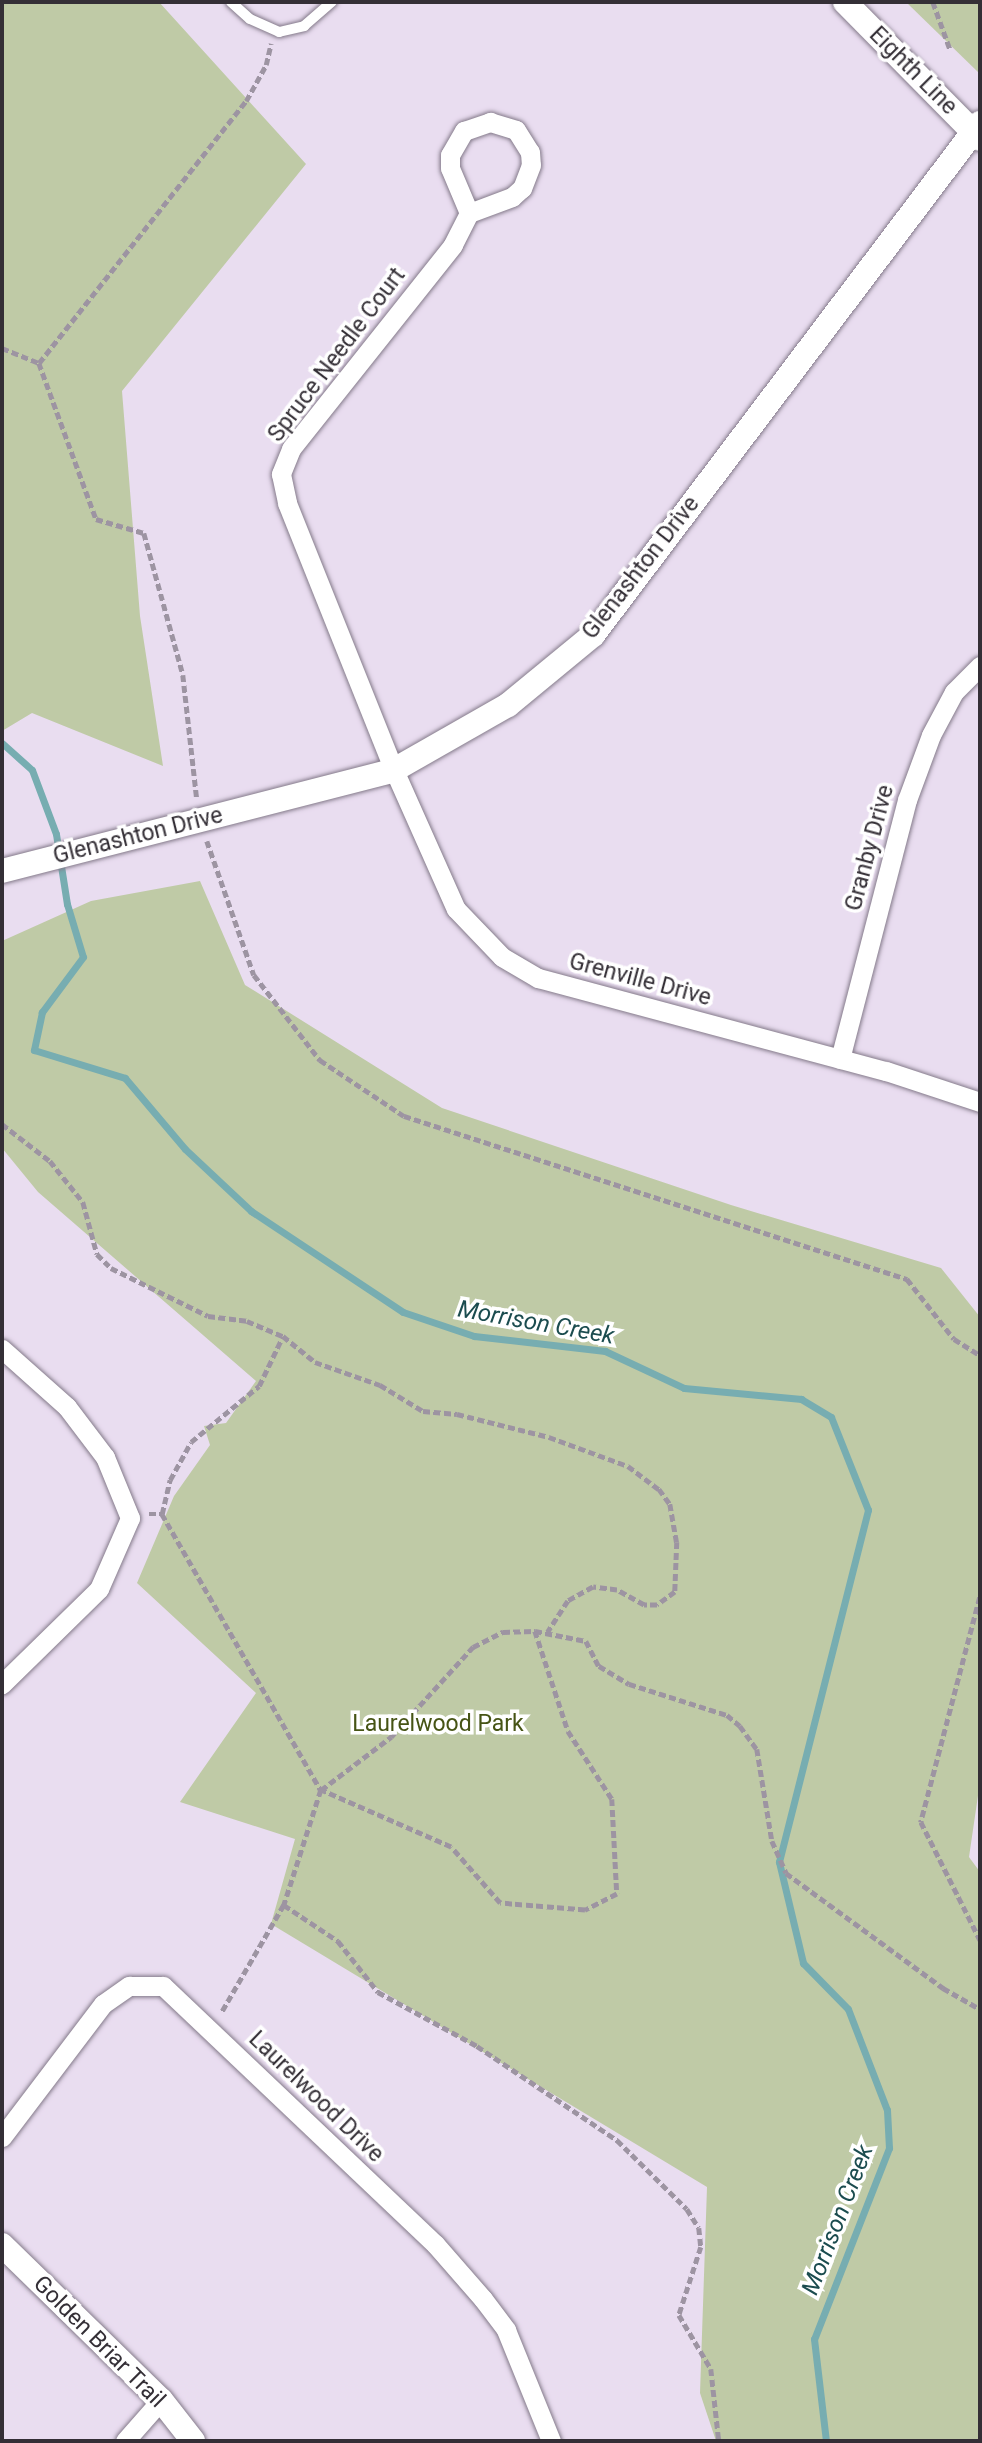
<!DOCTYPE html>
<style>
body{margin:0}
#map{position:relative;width:982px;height:2443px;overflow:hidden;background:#e9ddf0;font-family:Roboto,sans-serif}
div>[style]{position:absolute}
.green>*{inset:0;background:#bfcaa6}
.stream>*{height:7px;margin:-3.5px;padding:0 3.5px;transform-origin:3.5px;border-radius:3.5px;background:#77adb1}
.path>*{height:4.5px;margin-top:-2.25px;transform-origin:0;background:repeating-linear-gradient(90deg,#9d94a2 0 7px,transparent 0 10.5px)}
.roads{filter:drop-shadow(0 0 2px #847a8a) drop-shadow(0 0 2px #847a8a)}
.service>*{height:10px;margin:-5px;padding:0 5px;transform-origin:5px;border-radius:5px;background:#fff}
.minor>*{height:19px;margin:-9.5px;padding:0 9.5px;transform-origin:9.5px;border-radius:9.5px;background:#fff}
.tertiary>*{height:24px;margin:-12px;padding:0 12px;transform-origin:12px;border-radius:12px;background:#fff}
span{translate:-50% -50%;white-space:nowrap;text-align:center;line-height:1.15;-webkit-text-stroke:7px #fff;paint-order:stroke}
.street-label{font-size:23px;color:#342f36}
.park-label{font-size:23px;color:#465415}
.water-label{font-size:24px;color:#1b4c4f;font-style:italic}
.frame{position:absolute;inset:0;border:4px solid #342f36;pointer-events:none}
</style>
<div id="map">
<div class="green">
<i style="clip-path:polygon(2px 2px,159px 2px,306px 164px,122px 391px,140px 616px,163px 766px,32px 713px,2px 731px)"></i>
<i style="clip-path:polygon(906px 2px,980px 2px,980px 74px)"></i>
<i style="clip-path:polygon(200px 881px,245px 985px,442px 1108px,731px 1205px,941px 1268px,980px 1317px,980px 1782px,969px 1857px,980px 1872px,980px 2441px,716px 2441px,700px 2393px,707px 2187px,271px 1924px,295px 1839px,180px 1802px,256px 1693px,137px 1583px,174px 1496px,210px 1445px,204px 1426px,226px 1423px,256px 1381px,38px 1192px,2px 1148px,2px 941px,91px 901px)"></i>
</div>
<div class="stream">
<i style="left:2px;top:743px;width:40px;rotate:42deg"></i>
<i style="left:32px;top:770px;width:68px;rotate:69.4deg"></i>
<i style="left:56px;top:834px;width:71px;rotate:81.1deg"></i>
<i style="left:67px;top:904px;width:55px;rotate:73.2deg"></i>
<i style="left:83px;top:957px;width:69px;rotate:126.7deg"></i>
<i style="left:42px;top:1012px;width:39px;rotate:102deg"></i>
<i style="left:34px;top:1050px;width:95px;rotate:17.1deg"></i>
<i style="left:125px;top:1078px;width:93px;rotate:49.8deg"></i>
<i style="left:185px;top:1149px;width:91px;rotate:43.2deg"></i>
<i style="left:251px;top:1211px;width:182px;rotate:33.6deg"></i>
<i style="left:403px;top:1312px;width:75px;rotate:18.7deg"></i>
<i style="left:474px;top:1336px;width:132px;rotate:6.5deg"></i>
<i style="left:605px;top:1351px;width:87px;rotate:25.1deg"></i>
<i style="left:684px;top:1388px;width:118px;rotate:5.4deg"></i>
<i style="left:801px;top:1399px;width:35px;rotate:31deg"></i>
<i style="left:831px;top:1417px;width:100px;rotate:68.3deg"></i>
<i style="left:868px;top:1510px;width:363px;rotate:104.2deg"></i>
<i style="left:779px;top:1862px;width:104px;rotate:76.6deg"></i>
<i style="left:803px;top:1963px;width:64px;rotate:45.6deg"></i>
<i style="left:848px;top:2009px;width:108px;rotate:68.9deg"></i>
<i style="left:887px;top:2110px;width:38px;rotate:87deg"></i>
<i style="left:889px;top:2148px;width:205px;rotate:111.4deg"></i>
<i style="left:814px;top:2339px;width:103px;rotate:83.3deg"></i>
</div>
<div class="path">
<i style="left:933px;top:2px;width:50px;rotate:70.1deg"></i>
<i style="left:2px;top:348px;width:40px;rotate:22deg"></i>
<i style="left:39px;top:363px;width:166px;rotate:69.9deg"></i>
<i style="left:96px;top:519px;width:50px;rotate:16.3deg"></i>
<i style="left:144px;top:533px;width:147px;rotate:74.6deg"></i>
<i style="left:183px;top:675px;width:125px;rotate:83.6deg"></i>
<i style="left:39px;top:363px;width:334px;rotate:-51.7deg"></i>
<i style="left:246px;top:101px;width:41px;rotate:-60.9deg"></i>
<i style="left:266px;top:65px;width:22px;rotate:-77deg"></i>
<i style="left:207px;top:841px;width:142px;rotate:70.7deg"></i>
<i style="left:254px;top:975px;width:108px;rotate:52.2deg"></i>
<i style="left:320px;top:1060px;width:101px;rotate:33.7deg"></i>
<i style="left:404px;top:1116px;width:529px;rotate:17.96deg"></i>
<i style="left:907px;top:1279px;width:76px;rotate:51.9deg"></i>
<i style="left:954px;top:1339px;width:31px;rotate:32deg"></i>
<i style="left:2px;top:1124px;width:61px;rotate:37.6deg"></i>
<i style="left:50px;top:1161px;width:53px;rotate:51.2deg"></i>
<i style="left:83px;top:1202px;width:54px;rotate:74.9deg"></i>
<i style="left:97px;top:1254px;width:20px;rotate:45deg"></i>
<i style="left:111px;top:1268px;width:108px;rotate:26.3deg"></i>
<i style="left:208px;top:1316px;width:39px;rotate:7deg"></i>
<i style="left:247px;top:1321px;width:39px;rotate:23deg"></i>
<i style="left:283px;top:1336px;width:41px;rotate:39.1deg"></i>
<i style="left:315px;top:1362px;width:69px;rotate:19.5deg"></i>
<i style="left:380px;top:1385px;width:50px;rotate:31.2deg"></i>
<i style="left:423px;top:1411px;width:34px;rotate:5deg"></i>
<i style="left:457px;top:1414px;width:95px;rotate:14deg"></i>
<i style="left:549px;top:1437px;width:84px;rotate:20.2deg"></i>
<i style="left:628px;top:1466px;width:39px;rotate:37deg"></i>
<i style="left:659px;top:1489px;width:19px;rotate:54deg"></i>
<i style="left:670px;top:1504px;width:39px;rotate:80deg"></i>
<i style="left:677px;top:1542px;width:50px;rotate:92.3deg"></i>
<i style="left:675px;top:1592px;width:22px;rotate:144deg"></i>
<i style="left:657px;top:1605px;width:13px;rotate:180deg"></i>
<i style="left:644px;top:1605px;width:31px;rotate:-151deg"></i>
<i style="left:617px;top:1590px;width:24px;rotate:-173deg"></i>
<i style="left:593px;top:1587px;width:29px;rotate:151deg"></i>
<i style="left:568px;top:1601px;width:37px;rotate:123deg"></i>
<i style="left:149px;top:1514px;width:13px"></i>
<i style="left:162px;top:1514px;width:319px;rotate:60.1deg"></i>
<i style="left:321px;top:1790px;width:121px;rotate:107.8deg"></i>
<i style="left:284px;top:1905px;width:124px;rotate:120.1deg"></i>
<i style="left:162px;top:1514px;width:35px;rotate:-77deg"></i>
<i style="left:170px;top:1480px;width:43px;rotate:-61.1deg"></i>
<i style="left:191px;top:1442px;width:88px;rotate:-39.5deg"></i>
<i style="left:259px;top:1386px;width:55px;rotate:-64.4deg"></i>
<i style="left:980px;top:1597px;width:233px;rotate:104.7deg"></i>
<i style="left:921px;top:1822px;width:132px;rotate:63.4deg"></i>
<i style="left:535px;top:1631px;width:105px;rotate:71.7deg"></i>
<i style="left:568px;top:1731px;width:81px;rotate:57.1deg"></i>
<i style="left:612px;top:1799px;width:95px;rotate:87deg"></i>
<i style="left:617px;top:1894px;width:36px;rotate:153deg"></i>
<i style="left:585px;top:1910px;width:85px;rotate:-175.3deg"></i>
<i style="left:500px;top:1903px;width:74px;rotate:-131.2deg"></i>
<i style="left:451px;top:1847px;width:142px;rotate:-156.3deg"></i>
<i style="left:321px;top:1790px;width:88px;rotate:-37.1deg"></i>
<i style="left:391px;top:1737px;width:122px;rotate:-47.7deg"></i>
<i style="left:473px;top:1647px;width:34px;rotate:-27deg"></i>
<i style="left:503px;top:1632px;width:32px;rotate:-2deg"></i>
<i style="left:535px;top:1631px;width:52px;rotate:11.1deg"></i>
<i style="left:586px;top:1641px;width:28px;rotate:63deg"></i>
<i style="left:599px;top:1666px;width:35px;rotate:31deg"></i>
<i style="left:629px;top:1684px;width:103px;rotate:17.6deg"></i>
<i style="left:727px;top:1715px;width:17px;rotate:40deg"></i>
<i style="left:740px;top:1726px;width:29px;rotate:54deg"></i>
<i style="left:757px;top:1749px;width:93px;rotate:80.7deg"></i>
<i style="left:772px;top:1841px;width:35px;rotate:66deg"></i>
<i style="left:786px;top:1873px;width:195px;rotate:36.2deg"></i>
<i style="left:943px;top:1988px;width:43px;rotate:29.6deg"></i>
<i style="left:284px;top:1905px;width:65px;rotate:33.7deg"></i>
<i style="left:338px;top:1941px;width:65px;rotate:51.9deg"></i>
<i style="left:378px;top:1992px;width:113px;rotate:28.6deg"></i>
<i style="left:477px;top:2046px;width:169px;rotate:33.9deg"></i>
<i style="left:617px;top:2140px;width:98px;rotate:44.6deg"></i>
<i style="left:687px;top:2209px;width:22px;rotate:58deg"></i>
<i style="left:699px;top:2228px;width:19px;rotate:84deg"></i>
<i style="left:701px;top:2247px;width:71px;rotate:107.9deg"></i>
<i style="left:679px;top:2315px;width:63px;rotate:59.3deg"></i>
<i style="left:711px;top:2369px;width:72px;rotate:83.7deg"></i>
</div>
<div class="roads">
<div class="service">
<i style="left:231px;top:2px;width:25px;rotate:42deg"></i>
<i style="left:250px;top:19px;width:32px;rotate:24deg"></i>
<i style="left:279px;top:32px;width:26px;rotate:-13deg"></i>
<i style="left:304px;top:26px;width:37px;rotate:-41deg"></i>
</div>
<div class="minor">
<i style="left:490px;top:122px;width:27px;rotate:17deg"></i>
<i style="left:516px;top:130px;width:26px;rotate:58deg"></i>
<i style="left:530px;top:152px;width:13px;rotate:86deg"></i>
<i style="left:531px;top:165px;width:25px;rotate:111deg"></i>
<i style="left:522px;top:188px;width:13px;rotate:138deg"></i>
<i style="left:512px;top:197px;width:46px;rotate:159.6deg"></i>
<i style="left:469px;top:213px;width:49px;rotate:-112.9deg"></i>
<i style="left:450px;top:168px;width:13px;rotate:-90deg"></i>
<i style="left:450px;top:155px;width:28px;rotate:-60deg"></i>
<i style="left:464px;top:131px;width:28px;rotate:-19deg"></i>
<i style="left:469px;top:213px;width:36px;rotate:117deg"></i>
<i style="left:453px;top:245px;width:260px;rotate:128.5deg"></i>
<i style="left:291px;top:449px;width:27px;rotate:112deg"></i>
<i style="left:281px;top:474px;width:30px;rotate:78deg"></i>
<i style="left:287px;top:503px;width:288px;rotate:68.2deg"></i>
<i style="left:394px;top:770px;width:152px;rotate:66deg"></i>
<i style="left:456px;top:909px;width:66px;rotate:46.2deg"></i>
<i style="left:502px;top:957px;width:42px;rotate:30.3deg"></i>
<i style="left:538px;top:978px;width:360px;rotate:15deg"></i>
<i style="left:886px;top:1071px;width:99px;rotate:18.3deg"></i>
<i style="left:840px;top:1059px;width:268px;rotate:-75.5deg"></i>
<i style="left:907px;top:800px;width:69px;rotate:-69.7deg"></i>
<i style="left:931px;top:735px;width:49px;rotate:-61.9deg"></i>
<i style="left:954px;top:692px;width:37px;rotate:-45deg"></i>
<i style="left:2px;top:1349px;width:87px;rotate:41.7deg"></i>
<i style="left:67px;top:1407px;width:63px;rotate:52.8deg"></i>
<i style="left:105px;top:1457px;width:66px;rotate:67.7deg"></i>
<i style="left:130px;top:1518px;width:77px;rotate:113.6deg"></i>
<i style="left:99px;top:1589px;width:136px;rotate:135.6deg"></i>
<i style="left:2px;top:2137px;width:167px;rotate:-52.8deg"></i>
<i style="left:103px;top:2004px;width:32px;rotate:-35deg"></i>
<i style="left:129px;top:1986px;width:34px"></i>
<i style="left:163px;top:1986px;width:375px;rotate:43.5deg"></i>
<i style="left:435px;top:2244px;width:73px;rotate:48.9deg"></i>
<i style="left:483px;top:2299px;width:39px;rotate:53deg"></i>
<i style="left:506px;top:2330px;width:120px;rotate:67.9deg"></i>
<i style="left:125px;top:2441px;width:55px;rotate:-48.7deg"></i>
</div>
<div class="tertiary">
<i style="left:845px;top:2px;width:192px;rotate:45.4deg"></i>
<i style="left:2px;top:871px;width:405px;rotate:-14.4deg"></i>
<i style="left:394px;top:770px;width:131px;rotate:-29.7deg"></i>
<i style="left:508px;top:705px;width:110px;rotate:-39.5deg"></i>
<i style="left:593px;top:635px;width:642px;rotate:-52.92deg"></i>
<i style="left:2px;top:2245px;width:222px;rotate:44.3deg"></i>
<i style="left:161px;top:2400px;width:52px;rotate:52deg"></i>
</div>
</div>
<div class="street-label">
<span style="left:913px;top:71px;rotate:45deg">Eighth Line</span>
<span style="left:337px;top:355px;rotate:-53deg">Spruce Needle Court</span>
<span style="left:641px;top:568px;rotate:-52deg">Glenashton Drive</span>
<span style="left:138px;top:836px;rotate:-14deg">Glenashton Drive</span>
<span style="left:870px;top:848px;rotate:-75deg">Granby Drive</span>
<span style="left:640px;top:980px;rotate:15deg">Grenville Drive</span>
<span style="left:316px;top:2097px;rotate:44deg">Laurelwood Drive</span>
<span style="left:99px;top:2342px;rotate:45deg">Golden Briar Trail</span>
</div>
<div class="park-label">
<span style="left:438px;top:1724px">Laurelwood Park</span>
</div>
<div class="water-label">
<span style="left:536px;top:1323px;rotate:10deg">Morrison Creek</span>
<span style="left:838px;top:2220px;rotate:-69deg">Morrison Creek</span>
</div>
<div class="frame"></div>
</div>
